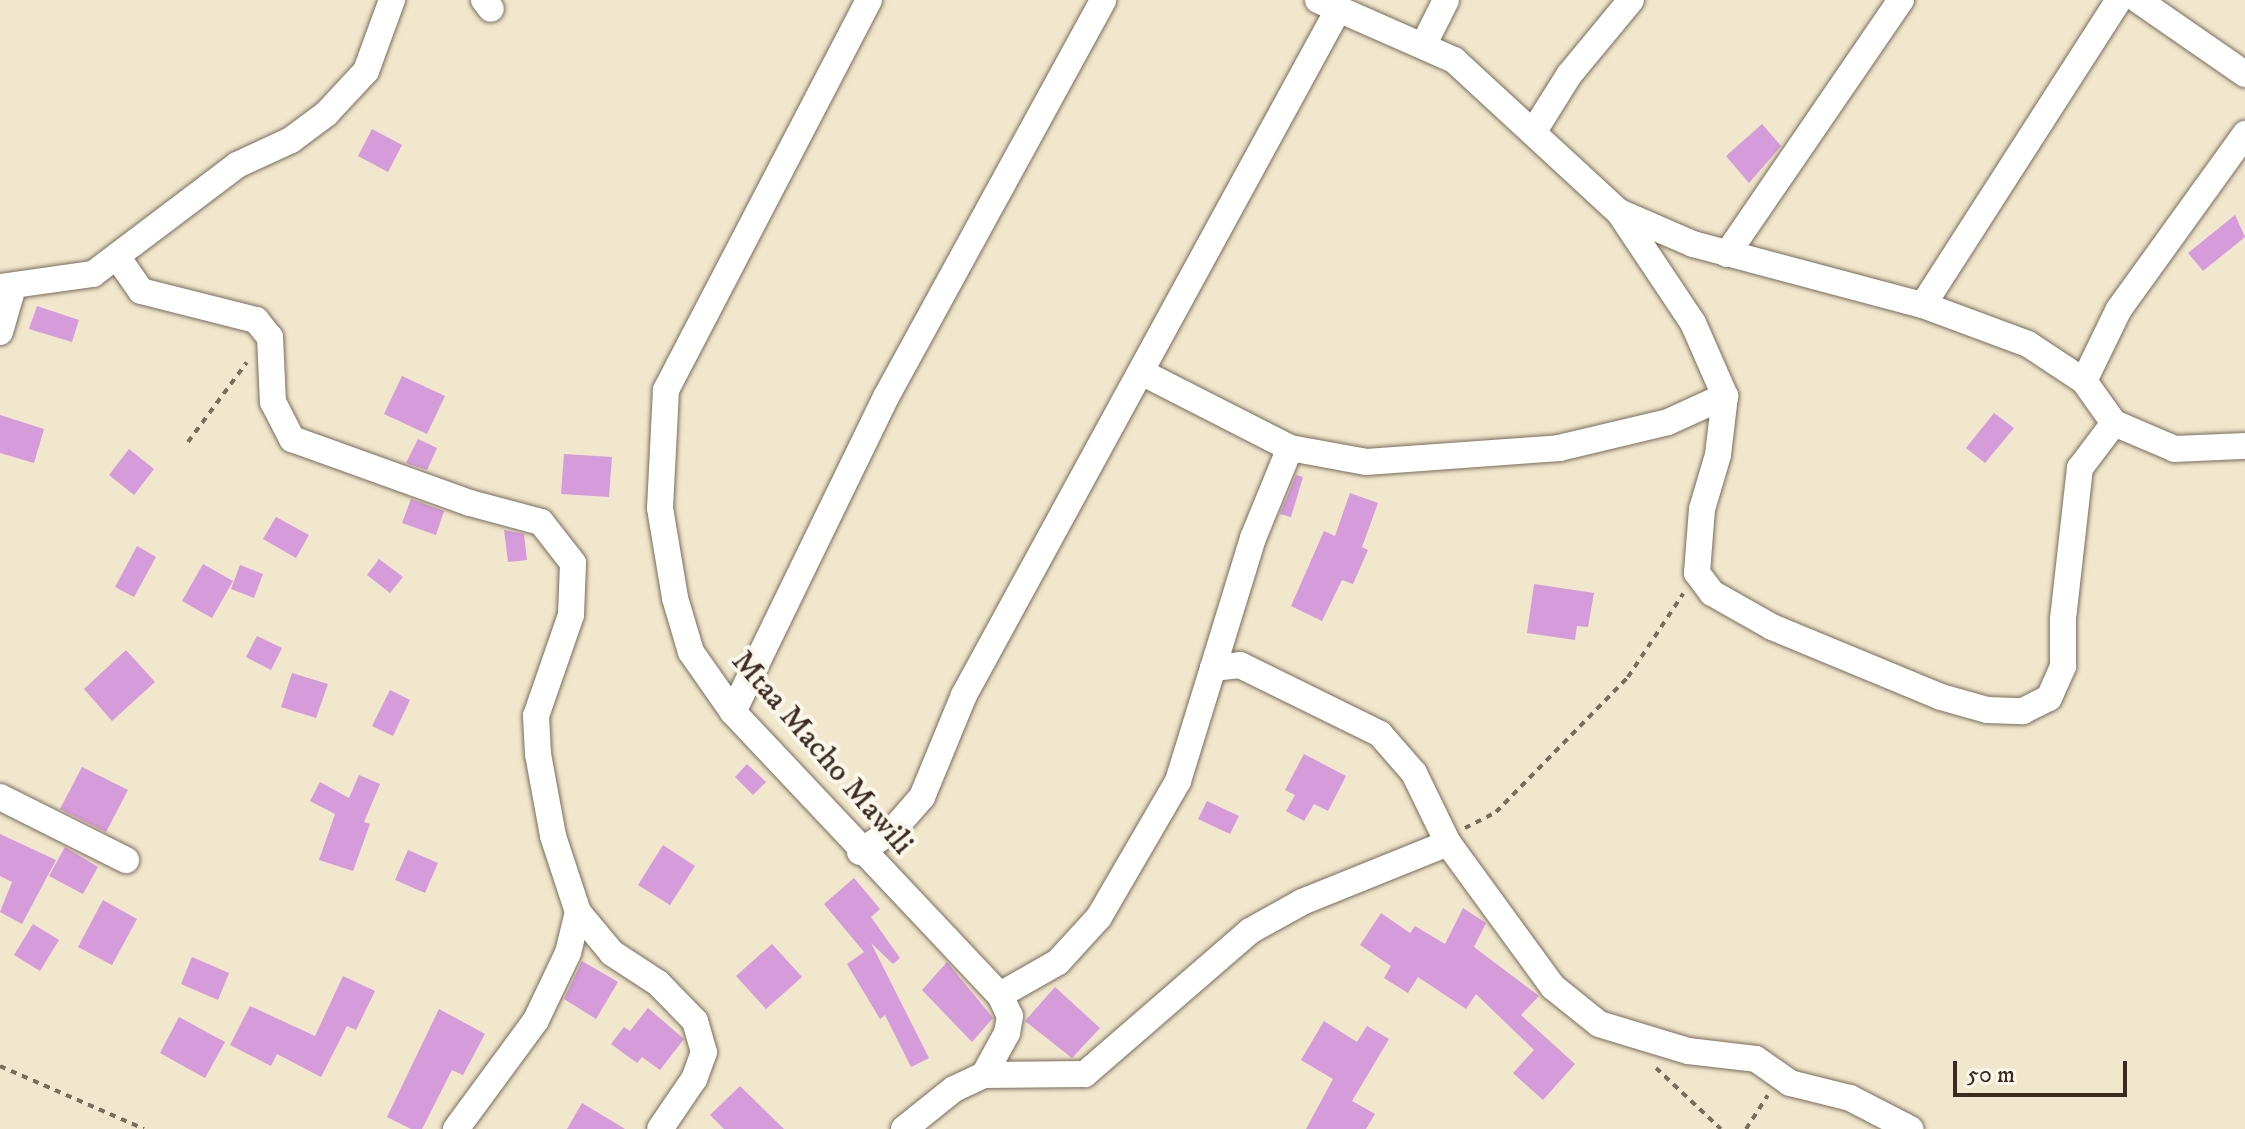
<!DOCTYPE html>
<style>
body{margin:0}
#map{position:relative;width:2245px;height:1129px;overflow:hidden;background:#f0e7cc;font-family:"IM FELL DW Pica",serif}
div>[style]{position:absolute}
.building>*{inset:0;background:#d59bda}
.path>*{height:4px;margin-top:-2px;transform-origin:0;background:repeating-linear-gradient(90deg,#7a6c5b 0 6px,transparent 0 12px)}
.roads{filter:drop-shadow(0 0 2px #7a6c5b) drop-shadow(0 0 2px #7a6c5b)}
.street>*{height:26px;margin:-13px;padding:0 13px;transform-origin:13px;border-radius:13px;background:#fff}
span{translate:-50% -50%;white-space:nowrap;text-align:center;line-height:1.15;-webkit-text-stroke:8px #fbf7ec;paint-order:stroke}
.street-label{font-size:32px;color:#3b2a1e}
.scale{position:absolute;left:1953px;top:1061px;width:174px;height:36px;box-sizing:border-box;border:4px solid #3b2a1e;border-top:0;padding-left:10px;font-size:24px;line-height:28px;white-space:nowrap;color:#3b2a1e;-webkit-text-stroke:6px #fbf7ec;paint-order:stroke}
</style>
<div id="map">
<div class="building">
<i style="clip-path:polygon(1762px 124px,1781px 146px,1749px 183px,1726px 156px)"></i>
<i style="clip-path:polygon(372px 129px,402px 145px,388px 172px,358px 156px)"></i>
<i style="clip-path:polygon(2235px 215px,2245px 237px,2203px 271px,2188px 253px)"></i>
<i style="clip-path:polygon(37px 306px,79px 320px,72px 342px,29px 329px)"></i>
<i style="clip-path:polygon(402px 376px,445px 396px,427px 434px,384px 414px)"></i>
<i style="clip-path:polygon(1994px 413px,2014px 428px,1985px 463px,1966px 448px)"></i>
<i style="clip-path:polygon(0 415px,44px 429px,34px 463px,0 453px)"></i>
<i style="clip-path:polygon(418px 439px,437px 448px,427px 470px,406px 463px)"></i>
<i style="clip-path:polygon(129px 449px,154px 469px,134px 495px,109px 475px)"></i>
<i style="clip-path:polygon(564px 454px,612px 457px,609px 497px,561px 494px)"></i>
<i style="clip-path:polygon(1296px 475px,1303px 477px,1291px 517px,1280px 514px)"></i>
<i style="clip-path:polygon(1350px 493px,1378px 503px,1362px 547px,1368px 550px,1353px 584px,1342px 580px,1322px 621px,1291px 606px,1324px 531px,1335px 536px)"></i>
<i style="clip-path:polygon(411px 499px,444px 511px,436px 535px,402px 523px)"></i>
<i style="clip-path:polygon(276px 517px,309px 535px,296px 558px,263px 539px)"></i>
<i style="clip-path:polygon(504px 530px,524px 534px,527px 560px,508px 562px)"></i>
<i style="clip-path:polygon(137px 546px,156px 557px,134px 597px,115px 587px)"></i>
<i style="clip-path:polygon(379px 559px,403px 577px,390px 593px,367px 575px)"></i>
<i style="clip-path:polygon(203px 564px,233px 581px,212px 618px,182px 601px)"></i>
<i style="clip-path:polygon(240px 565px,263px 574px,254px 598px,231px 589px)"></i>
<i style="clip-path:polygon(1534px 584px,1594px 593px,1588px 627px,1577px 626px,1575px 640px,1527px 633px)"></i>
<i style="clip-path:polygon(257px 636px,282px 648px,271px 670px,246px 657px)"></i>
<i style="clip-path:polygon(126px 650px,155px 682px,112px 721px,84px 689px)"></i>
<i style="clip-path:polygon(292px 673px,328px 684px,316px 718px,281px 707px)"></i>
<i style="clip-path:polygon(390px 690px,410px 700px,393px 736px,372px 726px)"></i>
<i style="clip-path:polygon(1304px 754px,1346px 776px,1328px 811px,1314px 804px,1304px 821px,1286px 811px,1295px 795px,1285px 790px)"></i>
<i style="clip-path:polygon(747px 764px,766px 782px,753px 795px,735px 777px)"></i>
<i style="clip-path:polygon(82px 767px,128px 790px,106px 832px,60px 809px)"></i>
<i style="clip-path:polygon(359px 775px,380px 784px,364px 822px,370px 824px,353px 871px,319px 860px,335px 814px,310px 801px,320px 782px,349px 798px)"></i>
<i style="clip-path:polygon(1207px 801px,1239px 816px,1230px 834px,1198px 819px)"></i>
<i style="clip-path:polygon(0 834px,56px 860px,22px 924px,0 912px,12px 882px,0 876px)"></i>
<i style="clip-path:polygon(663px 845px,695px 866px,670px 905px,638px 885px)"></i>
<i style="clip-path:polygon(65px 847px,98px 867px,83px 894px,49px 876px)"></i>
<i style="clip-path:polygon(408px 850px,438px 863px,425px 893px,395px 880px)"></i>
<i style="clip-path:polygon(854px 878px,880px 909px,871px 917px,900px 958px,893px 964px,871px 943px,929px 1058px,911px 1067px,885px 1015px,880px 1019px,847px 964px,864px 952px,824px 904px)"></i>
<i style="clip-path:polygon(103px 900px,137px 919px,112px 965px,78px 947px)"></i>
<i style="clip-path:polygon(1463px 908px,1486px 923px,1474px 947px,1539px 996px,1521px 1015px,1575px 1064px,1543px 1100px,1513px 1073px,1534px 1050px,1476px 994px,1466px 1009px,1418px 977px,1408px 993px,1384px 978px,1391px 966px,1360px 945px,1381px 913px,1410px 933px,1415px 926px,1445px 944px)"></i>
<i style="clip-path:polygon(33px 924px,59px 940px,40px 971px,14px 955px)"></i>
<i style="clip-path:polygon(772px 944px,802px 977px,766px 1009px,736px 976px)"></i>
<i style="clip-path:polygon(192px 957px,229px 973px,218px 1000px,181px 984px)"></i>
<i style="clip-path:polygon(582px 961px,618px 982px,596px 1019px,564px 999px)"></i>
<i style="clip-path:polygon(947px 962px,993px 1018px,972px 1042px,922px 990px)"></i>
<i style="clip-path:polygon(343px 976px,375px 991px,356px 1030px,347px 1026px,321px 1077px,277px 1054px,271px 1066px,230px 1045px,250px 1006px,315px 1036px)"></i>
<i style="clip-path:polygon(1055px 987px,1100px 1028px,1072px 1058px,1025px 1021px)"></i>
<i style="clip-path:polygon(648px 1008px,684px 1039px,660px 1070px,642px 1057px,637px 1063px,611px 1044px,624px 1027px,630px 1031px)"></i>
<i style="clip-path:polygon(439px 1009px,485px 1034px,463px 1075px,452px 1070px,422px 1129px,411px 1129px,387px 1117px)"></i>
<i style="clip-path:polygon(179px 1017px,225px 1042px,205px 1078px,160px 1053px)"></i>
<i style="clip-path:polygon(1324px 1021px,1357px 1042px,1367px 1026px,1389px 1039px,1352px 1101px,1375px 1114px,1366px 1129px,1306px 1129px,1333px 1079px,1301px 1060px)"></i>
<i style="clip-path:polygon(740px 1086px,784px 1129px,724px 1129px,710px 1115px)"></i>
<i style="clip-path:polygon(582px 1103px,625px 1129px,567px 1129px)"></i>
</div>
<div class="path">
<i style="left:188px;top:442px;width:99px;rotate:-53.6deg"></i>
<i style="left:1465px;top:828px;width:35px;rotate:-27deg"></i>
<i style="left:1496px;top:812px;width:189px;rotate:-45.6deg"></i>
<i style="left:1628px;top:677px;width:100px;rotate:-56.5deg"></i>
<i style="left:0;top:1066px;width:157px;rotate:23.6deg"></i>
<i style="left:1656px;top:1068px;width:89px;rotate:43.2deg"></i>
<i style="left:1746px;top:1129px;width:40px;rotate:-57.1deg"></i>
</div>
<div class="roads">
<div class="street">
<i style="left:484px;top:0;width:11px;rotate:52deg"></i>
<i style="left:869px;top:0;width:440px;rotate:117.5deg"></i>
<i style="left:666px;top:390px;width:118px;rotate:92.9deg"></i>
<i style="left:660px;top:508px;width:91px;rotate:80.5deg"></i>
<i style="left:675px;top:598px;width:56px;rotate:73.5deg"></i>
<i style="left:691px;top:652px;width:73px;rotate:55deg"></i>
<i style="left:733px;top:712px;width:389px;rotate:46.7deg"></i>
<i style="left:1000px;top:995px;width:23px;rotate:65deg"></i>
<i style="left:1010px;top:1016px;width:17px;rotate:100deg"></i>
<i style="left:1007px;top:1033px;width:48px;rotate:118.7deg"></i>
<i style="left:1318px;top:0;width:149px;rotate:23.8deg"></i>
<i style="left:1454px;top:60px;width:224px;rotate:42.7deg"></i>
<i style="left:1619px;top:212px;width:133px;rotate:56.3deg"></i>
<i style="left:1693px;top:323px;width:80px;rotate:66.3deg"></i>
<i style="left:1725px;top:396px;width:59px;rotate:96.8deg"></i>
<i style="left:1718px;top:455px;width:56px;rotate:106.5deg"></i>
<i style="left:1702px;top:509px;width:64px;rotate:94.5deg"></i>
<i style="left:1697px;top:573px;width:25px;rotate:53deg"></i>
<i style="left:1712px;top:593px;width:69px;rotate:29.5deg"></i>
<i style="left:1772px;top:627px;width:183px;rotate:22.5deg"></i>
<i style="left:1941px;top:697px;width:48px;rotate:15.8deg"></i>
<i style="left:1987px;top:710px;width:36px;rotate:2deg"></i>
<i style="left:2023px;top:711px;width:29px;rotate:-27deg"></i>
<i style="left:2049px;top:698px;width:35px;rotate:-66deg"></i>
<i style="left:2063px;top:666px;width:47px;rotate:-90deg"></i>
<i style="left:2063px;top:619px;width:152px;rotate:-83.6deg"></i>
<i style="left:2080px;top:468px;width:56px;rotate:-52.9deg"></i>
<i style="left:2114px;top:423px;width:66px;rotate:23.1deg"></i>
<i style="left:2175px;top:449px;width:70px;rotate:-2.5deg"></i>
<i style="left:2138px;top:0;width:130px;rotate:34.7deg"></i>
<i style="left:1424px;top:44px;width:49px;rotate:-63.4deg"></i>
<i style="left:1534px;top:131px;width:66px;rotate:-58deg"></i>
<i style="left:1569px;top:75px;width:97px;rotate:-50.4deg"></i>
<i style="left:1619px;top:212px;width:81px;rotate:23.4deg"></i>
<i style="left:1693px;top:244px;width:238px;rotate:14.9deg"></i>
<i style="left:1923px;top:305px;width:112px;rotate:20.4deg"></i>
<i style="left:2028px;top:344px;width:67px;rotate:33.5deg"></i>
<i style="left:2084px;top:381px;width:52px;rotate:54.5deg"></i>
<i style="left:1727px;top:254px;width:308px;rotate:-55.6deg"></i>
<i style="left:118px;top:258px;width:40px;rotate:55.1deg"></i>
<i style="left:141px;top:291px;width:119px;rotate:14.2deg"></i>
<i style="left:256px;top:320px;width:22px;rotate:51deg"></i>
<i style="left:270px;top:337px;width:65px;rotate:87.4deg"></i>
<i style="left:273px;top:402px;width:42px;rotate:62.8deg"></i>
<i style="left:292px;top:439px;width:189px;rotate:19.8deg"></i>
<i style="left:470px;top:503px;width:73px;rotate:15deg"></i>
<i style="left:541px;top:522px;width:52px;rotate:52deg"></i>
<i style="left:573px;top:563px;width:52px;rotate:92.2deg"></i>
<i style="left:571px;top:615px;width:107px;rotate:109.1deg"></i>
<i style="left:536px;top:716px;width:38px;rotate:87deg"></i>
<i style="left:538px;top:754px;width:83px;rotate:79.6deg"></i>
<i style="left:553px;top:836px;width:80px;rotate:71.8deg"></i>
<i style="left:578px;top:912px;width:53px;rotate:50.3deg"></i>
<i style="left:612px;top:953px;width:55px;rotate:33.1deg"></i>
<i style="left:658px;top:983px;width:53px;rotate:45.8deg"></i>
<i style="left:695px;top:1021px;width:32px;rotate:74deg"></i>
<i style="left:704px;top:1052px;width:29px;rotate:110deg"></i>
<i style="left:694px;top:1079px;width:60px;rotate:124.2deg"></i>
<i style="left:0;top:287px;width:94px;rotate:-8deg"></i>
<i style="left:93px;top:274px;width:181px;rotate:-37.1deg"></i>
<i style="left:237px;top:165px;width:60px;rotate:-24.8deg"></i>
<i style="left:291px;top:140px;width:44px;rotate:-36.6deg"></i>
<i style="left:326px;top:114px;width:59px;rotate:-47.1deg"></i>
<i style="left:366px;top:71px;width:76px;rotate:-69.9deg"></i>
<i style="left:1923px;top:305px;width:363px;rotate:-57.3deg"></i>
<i style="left:0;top:332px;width:47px;rotate:-73.9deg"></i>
<i style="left:1141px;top:372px;width:167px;rotate:27deg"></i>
<i style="left:1290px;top:448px;width:77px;rotate:10.4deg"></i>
<i style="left:1366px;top:462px;width:194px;rotate:-4.1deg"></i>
<i style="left:1559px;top:448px;width:112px;rotate:-13.4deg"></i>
<i style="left:1668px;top:422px;width:63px;rotate:-24.5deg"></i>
<i style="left:2084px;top:381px;width:80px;rotate:-64.1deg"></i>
<i style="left:2119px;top:309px;width:216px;rotate:-54.2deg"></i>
<i style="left:1213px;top:668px;width:136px;rotate:-72.9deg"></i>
<i style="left:1253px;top:538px;width:97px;rotate:-67.7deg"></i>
<i style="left:733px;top:712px;width:350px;rotate:-64.1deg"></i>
<i style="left:886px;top:397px;width:452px;rotate:-61.3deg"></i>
<i style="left:0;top:797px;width:141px;rotate:26.6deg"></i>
<i style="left:860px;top:852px;width:41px;rotate:-34.1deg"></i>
<i style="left:894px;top:829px;width:43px;rotate:-48.8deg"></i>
<i style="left:922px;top:797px;width:110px;rotate:-67.6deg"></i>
<i style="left:964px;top:695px;width:780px;rotate:-61.37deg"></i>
<i style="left:1000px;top:995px;width:67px;rotate:-29.6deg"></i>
<i style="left:1058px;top:962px;width:61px;rotate:-47.7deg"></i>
<i style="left:1099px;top:917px;width:157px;rotate:-59.8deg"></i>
<i style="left:1178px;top:781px;width:118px;rotate:-72.8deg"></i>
<i style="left:1213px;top:668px;width:27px;rotate:-6deg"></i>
<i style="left:1240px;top:665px;width:156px;rotate:26.2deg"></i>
<i style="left:1380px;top:734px;width:52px;rotate:48.9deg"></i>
<i style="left:1414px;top:773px;width:78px;rotate:64.1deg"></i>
<i style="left:1448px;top:843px;width:178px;rotate:53.9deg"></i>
<i style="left:1553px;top:987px;width:59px;rotate:38.8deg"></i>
<i style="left:1599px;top:1024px;width:93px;rotate:16.9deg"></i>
<i style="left:1688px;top:1051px;width:68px;rotate:6.7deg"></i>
<i style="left:1756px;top:1059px;width:42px;rotate:35.2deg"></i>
<i style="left:1790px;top:1083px;width:62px;rotate:14deg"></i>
<i style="left:1850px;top:1098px;width:68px;rotate:27.3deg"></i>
<i style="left:456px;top:1129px;width:135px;rotate:-53.7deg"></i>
<i style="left:536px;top:1020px;width:74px;rotate:-64.5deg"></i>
<i style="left:568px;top:953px;width:42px;rotate:-76.3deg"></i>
<i style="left:904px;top:1129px;width:64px;rotate:-38.7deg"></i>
<i style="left:954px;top:1089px;width:33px;rotate:-25deg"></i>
<i style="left:984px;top:1075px;width:101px;rotate:-0.6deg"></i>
<i style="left:1085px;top:1074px;width:218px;rotate:-40.9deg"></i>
<i style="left:1250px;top:931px;width:60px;rotate:-29.1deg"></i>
<i style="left:1302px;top:902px;width:157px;rotate:-22deg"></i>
</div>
</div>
<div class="street-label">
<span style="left:822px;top:753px;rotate:49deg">Mtaa Macho Mawili</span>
</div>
<div class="scale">50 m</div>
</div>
